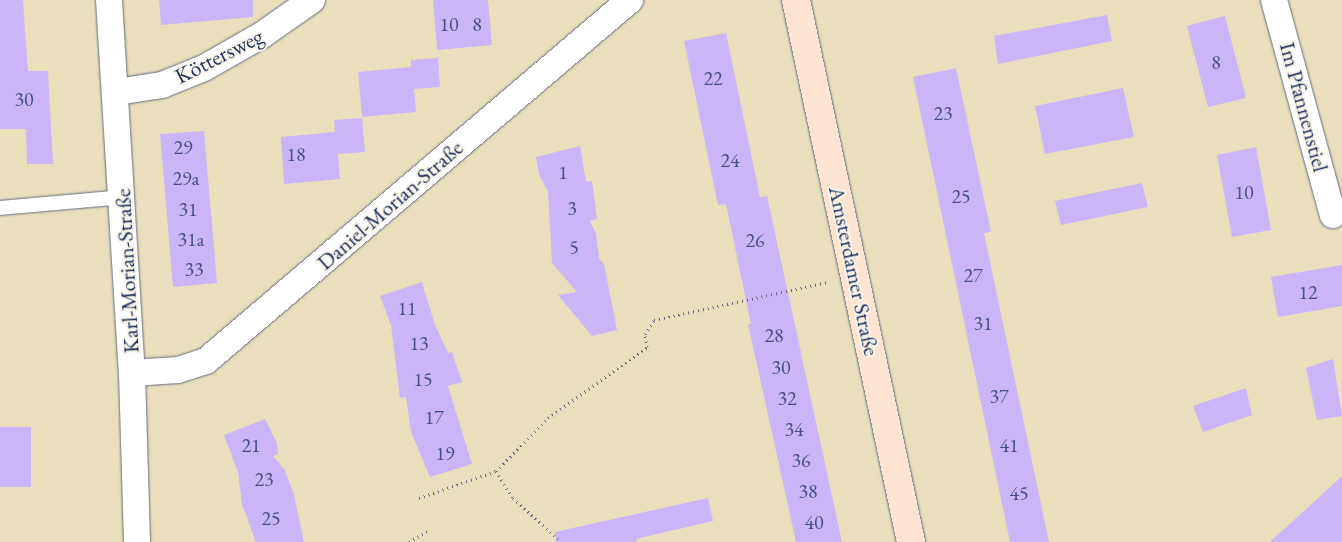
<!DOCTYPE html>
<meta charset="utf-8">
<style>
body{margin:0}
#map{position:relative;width:1342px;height:542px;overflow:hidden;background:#e9dfbc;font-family:"EB Garamond",serif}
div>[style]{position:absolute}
.building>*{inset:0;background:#cab5f8}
.path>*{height:3px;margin-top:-1.5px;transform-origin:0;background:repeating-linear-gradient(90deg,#636d7f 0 1px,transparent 0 5px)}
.roads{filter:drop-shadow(0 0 1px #636d7f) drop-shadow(0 0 1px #636d7f)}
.lane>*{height:14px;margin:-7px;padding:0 7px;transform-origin:7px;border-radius:7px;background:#fff}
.street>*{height:26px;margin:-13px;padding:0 13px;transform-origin:13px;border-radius:13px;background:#fff}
.secondary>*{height:28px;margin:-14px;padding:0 14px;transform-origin:14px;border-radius:14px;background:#fde4d0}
span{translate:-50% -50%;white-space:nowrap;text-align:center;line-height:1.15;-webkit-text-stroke:4px #f7f3e8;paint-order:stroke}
.number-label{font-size:20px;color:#475084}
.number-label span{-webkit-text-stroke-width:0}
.street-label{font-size:22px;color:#1b2f5e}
</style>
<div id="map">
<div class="building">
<i style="clip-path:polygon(0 0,23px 0,28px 71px,48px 71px,53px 164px,27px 164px,26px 129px,0 129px)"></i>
<i style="clip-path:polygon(159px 0,253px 0,253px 17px,161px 25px)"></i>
<i style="clip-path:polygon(433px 0,488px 0,492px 45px,437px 50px)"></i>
<i style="clip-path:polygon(1107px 15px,1112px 41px,998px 64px,994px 36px)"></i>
<i style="clip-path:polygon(1225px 16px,1246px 98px,1208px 107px,1187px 26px)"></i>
<i style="clip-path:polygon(726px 33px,760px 197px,767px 196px,842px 542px,796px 542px,748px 324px,751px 324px,726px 204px,718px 205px,684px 41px)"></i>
<i style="clip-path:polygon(438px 58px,440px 87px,414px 89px,416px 112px,362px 117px,358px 72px,411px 67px,411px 60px)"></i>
<i style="clip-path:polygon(956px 68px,991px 232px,984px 233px,1049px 542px,1010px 542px,913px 77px)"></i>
<i style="clip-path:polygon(1123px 88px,1134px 137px,1045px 154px,1035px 106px)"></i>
<i style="clip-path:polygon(362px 118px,365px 152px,338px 154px,340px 179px,284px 184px,281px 137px,335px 132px,334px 120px)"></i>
<i style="clip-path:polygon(204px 131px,217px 283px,173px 287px,160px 134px)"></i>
<i style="clip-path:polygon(580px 146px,586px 182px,592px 181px,597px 219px,590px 221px,596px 233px,599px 258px,604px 264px,617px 330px,592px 336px,558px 295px,577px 292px,552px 263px,548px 192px,539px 174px,536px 157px)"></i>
<i style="clip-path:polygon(1256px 147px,1271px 230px,1232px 237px,1217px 155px)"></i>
<i style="clip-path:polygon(1142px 183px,1148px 207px,1061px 225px,1055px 201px)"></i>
<i style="clip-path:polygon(1342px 265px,1342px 306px,1278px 317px,1271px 277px)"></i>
<i style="clip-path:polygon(422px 282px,435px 325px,448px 353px,452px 352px,462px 382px,448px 386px,472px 464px,430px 477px,411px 432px,406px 397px,400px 398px,391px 325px,380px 296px)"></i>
<i style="clip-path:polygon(1333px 359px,1342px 416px,1317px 420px,1306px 368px)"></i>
<i style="clip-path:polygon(1246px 388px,1252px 415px,1203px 432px,1193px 406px)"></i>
<i style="clip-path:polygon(265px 419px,277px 443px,278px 454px,273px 456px,285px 470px,294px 495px,304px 542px,256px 542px,242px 504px,238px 472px,224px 435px)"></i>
<i style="clip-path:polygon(0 427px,31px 427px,31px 487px,0 487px)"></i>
<i style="clip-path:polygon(1342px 476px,1342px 542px,1270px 542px,1292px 522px)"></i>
<i style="clip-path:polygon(708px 498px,713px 521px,636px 539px,637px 542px,556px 542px,555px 532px)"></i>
</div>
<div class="path">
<i style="left:496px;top:471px;width:32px;rotate:58deg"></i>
<i style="left:513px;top:498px;width:65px;rotate:42.5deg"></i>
<i style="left:419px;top:498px;width:82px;rotate:-19.3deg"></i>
<i style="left:496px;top:471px;width:74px;rotate:-45.5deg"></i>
<i style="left:548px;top:418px;width:122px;rotate:-35.6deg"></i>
<i style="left:647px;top:347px;width:13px;rotate:-99deg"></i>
<i style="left:645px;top:334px;width:17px;rotate:-57deg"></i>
<i style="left:654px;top:320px;width:178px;rotate:-12.3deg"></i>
<i style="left:409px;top:542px;width:23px;rotate:-31deg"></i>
</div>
<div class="roads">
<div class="lane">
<i style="left:0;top:208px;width:123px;rotate:-5.1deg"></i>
</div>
<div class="street">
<i style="left:109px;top:0;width:374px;rotate:86.5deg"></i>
<i style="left:132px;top:373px;width:169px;rotate:88.3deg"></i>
<i style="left:1274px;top:0;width:223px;rotate:74.7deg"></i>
<i style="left:117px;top:92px;width:46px;rotate:-8.8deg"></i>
<i style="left:162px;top:85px;width:45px;rotate:-22deg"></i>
<i style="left:204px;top:68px;width:67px;rotate:-29.6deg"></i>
<i style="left:262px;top:35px;width:61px;rotate:-35deg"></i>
<i style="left:132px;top:373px;width:46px;rotate:-3.7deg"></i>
<i style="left:178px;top:370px;width:29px;rotate:-18deg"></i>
<i style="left:206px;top:361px;width:557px;rotate:-40.41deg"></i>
</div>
<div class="secondary">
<i style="left:796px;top:0;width:554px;rotate:78.02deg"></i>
</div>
</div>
<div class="number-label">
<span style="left:449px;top:24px">10</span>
<span style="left:477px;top:24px">8</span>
<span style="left:1216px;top:62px">8</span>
<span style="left:713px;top:78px">22</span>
<span style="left:24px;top:99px">30</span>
<span style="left:943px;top:113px">23</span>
<span style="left:183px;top:147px">29</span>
<span style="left:296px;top:154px">18</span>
<span style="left:730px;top:160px">24</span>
<span style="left:563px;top:172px">1</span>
<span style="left:186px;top:178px">29a</span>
<span style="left:1244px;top:192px">10</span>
<span style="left:961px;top:196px">25</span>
<span style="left:572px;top:208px">3</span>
<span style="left:188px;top:209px">31</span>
<span style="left:191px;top:239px">31a</span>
<span style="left:755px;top:240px">26</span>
<span style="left:574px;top:247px">5</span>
<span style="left:194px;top:269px">33</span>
<span style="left:973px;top:275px">27</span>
<span style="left:1308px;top:292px">12</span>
<span style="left:407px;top:308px">11</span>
<span style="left:983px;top:323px">31</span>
<span style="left:774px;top:335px">28</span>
<span style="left:419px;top:343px">13</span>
<span style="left:781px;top:367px">30</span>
<span style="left:423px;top:379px">15</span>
<span style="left:999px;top:396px">37</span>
<span style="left:787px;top:398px">32</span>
<span style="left:434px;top:417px">17</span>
<span style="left:794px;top:429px">34</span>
<span style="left:251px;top:445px">21</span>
<span style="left:1009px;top:445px">41</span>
<span style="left:445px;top:453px">19</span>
<span style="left:801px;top:460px">36</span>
<span style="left:264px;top:479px">23</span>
<span style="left:808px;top:491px">38</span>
<span style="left:1019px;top:493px">45</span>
<span style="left:271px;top:518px">25</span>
<span style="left:814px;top:522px">40</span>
</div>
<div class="street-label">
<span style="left:219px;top:56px;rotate:-27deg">Köttersweg</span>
<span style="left:1304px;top:107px;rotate:75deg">Im Pfannenstiel</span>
<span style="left:390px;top:205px;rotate:-41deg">Daniel-Morian-Straße</span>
<span style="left:127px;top:271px;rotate:-93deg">Karl-Morian-Straße</span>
<span style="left:854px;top:271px;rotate:78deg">Amsterdamer Straße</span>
</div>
</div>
